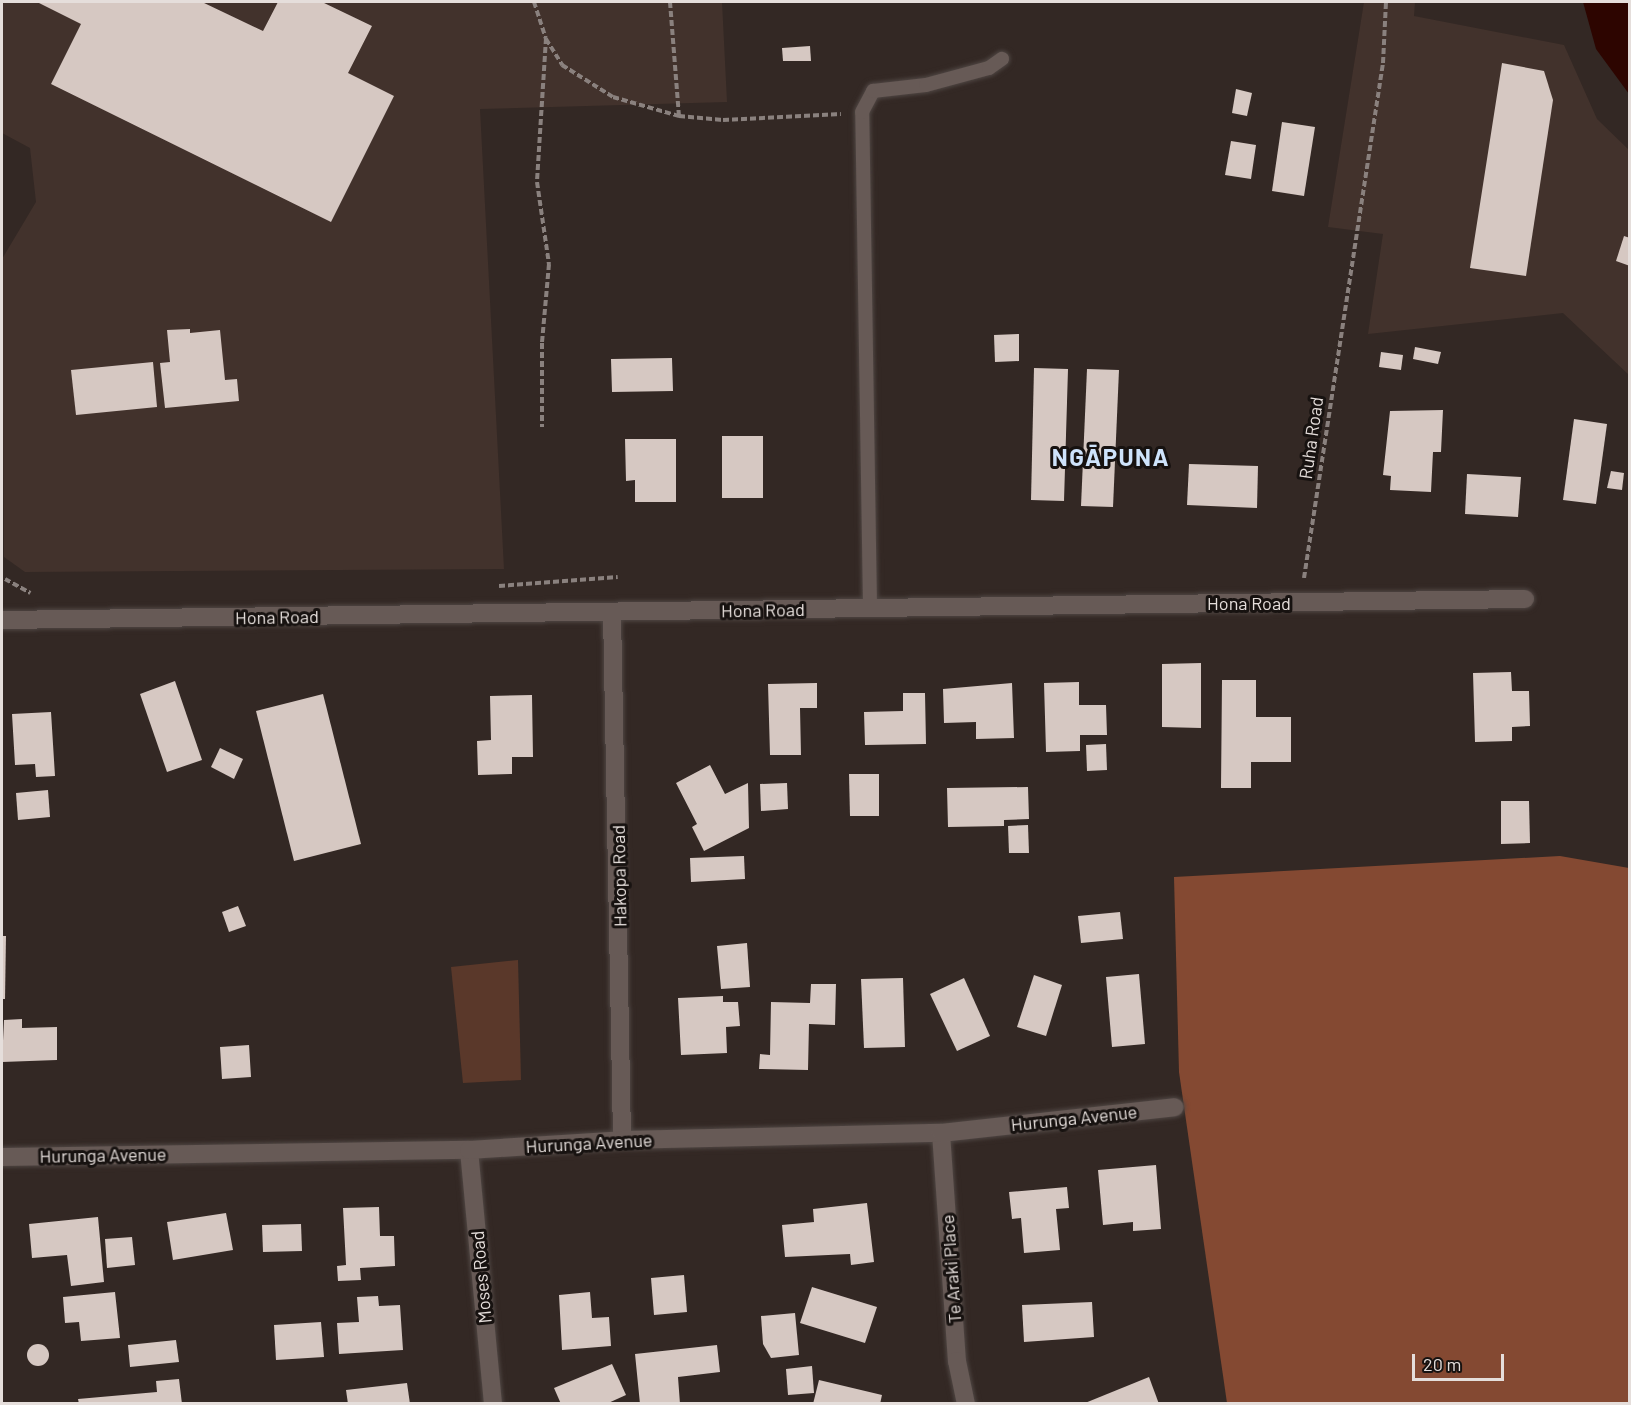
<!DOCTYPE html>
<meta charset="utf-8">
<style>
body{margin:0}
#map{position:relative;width:1631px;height:1405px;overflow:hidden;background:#332824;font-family:Barlow,sans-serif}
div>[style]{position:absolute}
.built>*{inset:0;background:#42322c}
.green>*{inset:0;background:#5a382a}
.forest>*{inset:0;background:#844932}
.water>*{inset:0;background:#2d0500}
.building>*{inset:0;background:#d6c8c2}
.round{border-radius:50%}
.path>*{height:4px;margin-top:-2px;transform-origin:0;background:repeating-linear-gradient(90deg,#8a817e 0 6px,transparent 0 9px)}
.roads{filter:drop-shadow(0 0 2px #4f4643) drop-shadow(0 0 2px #4f4643)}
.lane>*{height:14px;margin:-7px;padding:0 7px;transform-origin:7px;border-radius:7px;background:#675a56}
.street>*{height:18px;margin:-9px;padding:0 9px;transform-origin:9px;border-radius:9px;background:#675a56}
span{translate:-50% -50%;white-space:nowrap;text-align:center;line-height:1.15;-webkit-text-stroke:6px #171210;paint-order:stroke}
.street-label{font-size:18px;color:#e5dedb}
.district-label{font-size:24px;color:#cee3fb;font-weight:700;letter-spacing:1.5px}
.frame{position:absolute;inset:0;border:3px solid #e5dedb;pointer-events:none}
.scale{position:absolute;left:1412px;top:1354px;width:92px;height:27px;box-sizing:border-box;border:3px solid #e5dedb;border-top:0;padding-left:8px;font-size:18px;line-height:21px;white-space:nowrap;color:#e5dedb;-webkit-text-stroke:4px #171210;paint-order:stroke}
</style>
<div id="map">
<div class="built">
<i style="clip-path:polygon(2px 2px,722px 2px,727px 102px,480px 109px,504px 569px,25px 572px,4px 557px,2px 259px,36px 202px,30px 148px,2px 133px)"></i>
<i style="clip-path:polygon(1364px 2px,1415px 2px,1414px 16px,1564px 45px,1597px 119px,1629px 150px,1629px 375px,1563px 313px,1368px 334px,1383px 234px,1328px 227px)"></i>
</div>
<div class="green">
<i style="clip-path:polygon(518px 960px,521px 1080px,463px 1083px,451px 967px)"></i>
</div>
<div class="forest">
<i style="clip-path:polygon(1560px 856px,1629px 868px,1629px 1403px,1227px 1403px,1179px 1072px,1174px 877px)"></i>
</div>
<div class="water">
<i style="clip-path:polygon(1583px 2px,1629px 2px,1629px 94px,1596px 49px)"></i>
</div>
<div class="building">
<i style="clip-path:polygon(37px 2px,202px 2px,263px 31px,278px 2px,322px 2px,372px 26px,348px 73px,394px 96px,331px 222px,51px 84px,81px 24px)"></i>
<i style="clip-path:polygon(810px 46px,811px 61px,783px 61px,782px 48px)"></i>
<i style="clip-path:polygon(1502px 63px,1544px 71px,1553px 100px,1526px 276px,1470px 268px)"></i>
<i style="clip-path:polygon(1236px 89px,1252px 93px,1247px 116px,1232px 113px)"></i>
<i style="clip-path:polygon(1282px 122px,1315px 127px,1304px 196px,1272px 191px)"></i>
<i style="clip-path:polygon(1231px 141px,1256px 145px,1251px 179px,1225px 175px)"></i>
<i style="clip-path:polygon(1624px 236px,1630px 238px,1630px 266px,1616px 261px)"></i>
<i style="clip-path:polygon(190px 329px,190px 333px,220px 330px,225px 380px,237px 379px,239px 401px,165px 408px,160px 363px,170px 362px,167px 330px)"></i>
<i style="clip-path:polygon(1019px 334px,1019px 361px,995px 362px,994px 335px)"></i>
<i style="clip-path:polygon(1415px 347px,1441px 352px,1438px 364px,1413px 359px)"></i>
<i style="clip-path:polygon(1381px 352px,1403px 355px,1401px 370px,1379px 367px)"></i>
<i style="clip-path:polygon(672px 358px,673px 391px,612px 392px,611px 359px)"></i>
<i style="clip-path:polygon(153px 362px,157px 407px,76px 415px,71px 370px)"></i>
<i style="clip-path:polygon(1034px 368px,1068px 369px,1064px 501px,1031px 500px)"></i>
<i style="clip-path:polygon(1087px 369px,1119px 370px,1113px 507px,1081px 506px)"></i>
<i style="clip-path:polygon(1443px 410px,1441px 452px,1433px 452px,1431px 492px,1390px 490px,1391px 476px,1383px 475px,1390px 411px)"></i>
<i style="clip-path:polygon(1574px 419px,1607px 424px,1596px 504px,1563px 500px)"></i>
<i style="clip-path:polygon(722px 436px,763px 436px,763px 498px,722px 498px)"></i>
<i style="clip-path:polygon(625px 439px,676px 439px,676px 502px,635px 502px,635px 480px,626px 481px)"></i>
<i style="clip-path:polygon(1189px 464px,1258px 466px,1257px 508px,1187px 505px)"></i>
<i style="clip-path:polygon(1611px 471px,1624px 473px,1622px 490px,1607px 488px)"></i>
<i style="clip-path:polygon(1467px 474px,1521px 477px,1518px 517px,1465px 514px)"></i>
<i style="clip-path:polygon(1201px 663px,1201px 728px,1162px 727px,1162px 664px)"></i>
<i style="clip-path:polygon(1511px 672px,1512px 691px,1529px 691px,1530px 726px,1512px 727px,1512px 741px,1475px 742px,1473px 673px)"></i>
<i style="clip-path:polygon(1222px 680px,1256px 680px,1256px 717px,1291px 717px,1291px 762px,1251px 762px,1251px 788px,1221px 788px)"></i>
<i style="clip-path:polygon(175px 681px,202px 760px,167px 772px,140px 694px)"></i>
<i style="clip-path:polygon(1079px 682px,1079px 705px,1106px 705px,1107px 735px,1080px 735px,1080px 751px,1046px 752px,1044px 683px)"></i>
<i style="clip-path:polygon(817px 683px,817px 708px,800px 708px,801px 755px,770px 755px,768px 684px)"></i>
<i style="clip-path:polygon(1012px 683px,1014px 738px,976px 739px,976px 722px,944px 723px,943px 689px)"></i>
<i style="clip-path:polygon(903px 693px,925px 693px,926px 744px,865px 745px,864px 712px,903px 711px)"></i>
<i style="clip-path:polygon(323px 694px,361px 844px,294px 861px,256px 711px)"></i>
<i style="clip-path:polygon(532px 695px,533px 757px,512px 757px,512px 774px,478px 775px,477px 741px,491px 740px,490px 696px)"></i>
<i style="clip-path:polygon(51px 712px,55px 776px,36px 777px,35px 764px,15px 765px,12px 714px)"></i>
<i style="clip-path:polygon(1106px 744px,1107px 770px,1087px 771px,1086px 745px)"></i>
<i style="clip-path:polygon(220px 748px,243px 759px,234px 779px,211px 767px)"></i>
<i style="clip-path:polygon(710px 765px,725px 794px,748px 783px,749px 828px,704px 851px,692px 827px,697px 824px,676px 783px)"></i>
<i style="clip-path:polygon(849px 774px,879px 774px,879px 816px,850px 816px)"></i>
<i style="clip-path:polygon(787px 783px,788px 809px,761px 811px,760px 784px)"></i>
<i style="clip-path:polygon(1028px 787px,1029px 819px,1004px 820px,1004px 826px,948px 827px,947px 788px)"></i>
<i style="clip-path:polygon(48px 790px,50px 817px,18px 820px,16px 793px)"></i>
<i style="clip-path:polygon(1501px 801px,1529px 801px,1530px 843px,1501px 844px)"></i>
<i style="clip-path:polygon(1028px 825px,1029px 853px,1009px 853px,1008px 826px)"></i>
<i style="clip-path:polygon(744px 856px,745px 879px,691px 882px,690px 858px)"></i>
<i style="clip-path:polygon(238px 906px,246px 926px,229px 932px,222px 912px)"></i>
<i style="clip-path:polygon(1120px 912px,1123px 939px,1081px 943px,1078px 916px)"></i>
<i style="clip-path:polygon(2px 936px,6px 936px,5px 999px,2px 999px)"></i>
<i style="clip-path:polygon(747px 943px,750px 987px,721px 989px,717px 946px)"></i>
<i style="clip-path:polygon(1139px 974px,1145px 1044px,1112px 1047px,1106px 977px)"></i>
<i style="clip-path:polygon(1034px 975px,1062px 985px,1046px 1036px,1017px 1027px)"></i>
<i style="clip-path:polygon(903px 978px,905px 1047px,864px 1048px,861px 979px)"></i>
<i style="clip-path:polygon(964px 978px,990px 1036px,957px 1051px,930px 994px)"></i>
<i style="clip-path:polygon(811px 984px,836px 984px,835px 1025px,809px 1024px,808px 1070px,759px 1069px,760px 1054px,770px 1055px,771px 1002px,810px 1003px)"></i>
<i style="clip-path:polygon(723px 996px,723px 1002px,738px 1002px,740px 1026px,726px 1027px,727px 1053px,681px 1055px,678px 998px)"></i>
<i style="clip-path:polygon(22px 1019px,22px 1028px,57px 1027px,57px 1060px,2px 1062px,4px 1020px)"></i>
<i style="clip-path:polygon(249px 1045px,251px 1077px,222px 1079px,220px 1047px)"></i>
<i style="clip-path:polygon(1156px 1165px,1161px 1229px,1133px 1231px,1133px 1222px,1103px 1225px,1098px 1170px)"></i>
<i style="clip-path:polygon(1067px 1187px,1069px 1208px,1056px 1209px,1060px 1250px,1024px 1253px,1021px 1218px,1012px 1219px,1009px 1192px)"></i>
<i style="clip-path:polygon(867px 1203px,874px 1262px,851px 1265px,850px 1254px,785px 1257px,782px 1225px,814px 1222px,813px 1209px)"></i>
<i style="clip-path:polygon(379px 1207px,380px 1236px,394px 1236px,395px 1266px,360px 1268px,361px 1280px,338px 1281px,337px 1266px,346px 1265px,343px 1208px)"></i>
<i style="clip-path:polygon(226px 1213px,233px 1250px,173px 1260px,167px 1222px)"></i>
<i style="clip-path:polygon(98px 1217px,104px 1282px,71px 1286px,67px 1255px,32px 1258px,29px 1224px)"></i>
<i style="clip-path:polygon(301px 1224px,302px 1251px,263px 1252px,262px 1225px)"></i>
<i style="clip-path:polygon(132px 1237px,135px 1265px,107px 1268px,105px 1239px)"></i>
<i style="clip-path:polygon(684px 1275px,687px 1312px,654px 1315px,651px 1278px)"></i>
<i style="clip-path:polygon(812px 1287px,877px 1307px,865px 1343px,800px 1323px)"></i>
<i style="clip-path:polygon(115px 1292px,120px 1338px,81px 1341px,79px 1322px,65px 1323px,63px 1297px)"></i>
<i style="clip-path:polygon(590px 1292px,592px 1318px,609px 1317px,611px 1346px,562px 1350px,559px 1295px)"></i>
<i style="clip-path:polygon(378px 1296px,379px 1306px,400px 1305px,403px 1350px,339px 1354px,337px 1323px,359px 1322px,357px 1297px)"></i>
<i style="clip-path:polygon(1092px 1302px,1094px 1337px,1024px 1342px,1022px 1305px)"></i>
<i style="clip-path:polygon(795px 1313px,799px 1355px,771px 1358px,763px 1344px,761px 1316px)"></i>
<i style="clip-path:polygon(321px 1322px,324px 1357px,276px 1360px,274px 1325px)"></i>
<i style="clip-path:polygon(176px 1340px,179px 1362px,130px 1367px,128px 1345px)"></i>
<i class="round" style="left:27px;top:1344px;width:22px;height:22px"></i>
<i style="clip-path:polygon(717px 1345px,720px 1372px,678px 1377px,680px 1404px,640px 1404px,635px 1354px)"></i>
<i style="clip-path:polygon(612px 1364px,626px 1395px,606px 1404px,561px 1404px,554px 1388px)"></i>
<i style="clip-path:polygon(812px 1366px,814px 1393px,788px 1395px,786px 1369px)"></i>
<i style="clip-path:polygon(1149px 1377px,1159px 1404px,1085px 1404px,1085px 1403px)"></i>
<i style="clip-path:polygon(179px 1379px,182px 1404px,79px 1404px,78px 1399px,157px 1392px,156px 1381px)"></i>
<i style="clip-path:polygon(819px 1380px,882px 1395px,880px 1404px,813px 1404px)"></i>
<i style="clip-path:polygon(407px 1383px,410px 1404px,348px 1404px,346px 1390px)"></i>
</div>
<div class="path">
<i style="left:534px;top:2px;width:38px;rotate:72deg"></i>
<i style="left:546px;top:38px;width:144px;rotate:93.6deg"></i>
<i style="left:537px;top:182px;width:83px;rotate:81.7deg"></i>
<i style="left:549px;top:264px;width:79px;rotate:95.1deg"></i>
<i style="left:542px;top:343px;width:84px;rotate:90deg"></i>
<i style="left:670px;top:2px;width:114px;rotate:85.5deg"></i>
<i style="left:546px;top:39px;width:31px;rotate:58deg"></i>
<i style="left:562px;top:65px;width:60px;rotate:32.1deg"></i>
<i style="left:613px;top:97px;width:69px;rotate:16.1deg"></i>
<i style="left:679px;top:116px;width:44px;rotate:5.2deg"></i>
<i style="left:723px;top:120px;width:118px;rotate:-2.9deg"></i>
<i style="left:1304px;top:578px;width:521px;rotate:-81.28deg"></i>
<i style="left:1383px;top:63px;width:61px;rotate:-87.2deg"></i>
<i style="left:5px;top:579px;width:29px;rotate:29deg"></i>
<i style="left:499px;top:586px;width:119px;rotate:-4.3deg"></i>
</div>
<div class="roads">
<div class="lane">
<i style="left:870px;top:606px;width:494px;rotate:-90.9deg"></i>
<i style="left:862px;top:112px;width:24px;rotate:-62deg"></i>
<i style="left:873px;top:91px;width:53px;rotate:-6.5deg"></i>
<i style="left:926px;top:85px;width:65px;rotate:-15.1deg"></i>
<i style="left:989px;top:68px;width:16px;rotate:-35deg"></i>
</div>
<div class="street">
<i style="left:612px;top:612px;width:528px;rotate:88.91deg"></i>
<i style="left:2px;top:620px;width:1523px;rotate:-0.79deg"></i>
<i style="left:941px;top:1133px;width:229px;rotate:86deg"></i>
<i style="left:957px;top:1361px;width:44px;rotate:78.2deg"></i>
<i style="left:469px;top:1150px;width:255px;rotate:84.6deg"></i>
<i style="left:2px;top:1157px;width:467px;rotate:-0.9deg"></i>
<i style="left:469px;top:1150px;width:153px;rotate:-3.7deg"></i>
<i style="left:622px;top:1140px;width:319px;rotate:-1.3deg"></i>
<i style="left:941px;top:1133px;width:235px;rotate:-6.3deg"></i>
</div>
</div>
<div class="street-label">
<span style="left:1311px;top:438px;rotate:-82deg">Ruha Road</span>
<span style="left:1249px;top:603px">Hona Road</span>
<span style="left:763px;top:610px;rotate:-1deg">Hona Road</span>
<span style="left:277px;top:617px;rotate:-1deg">Hona Road</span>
<span style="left:619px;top:876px;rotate:-91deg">Hakopa Road</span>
<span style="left:1074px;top:1118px;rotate:-6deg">Hurunga Avenue</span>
<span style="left:589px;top:1143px;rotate:-3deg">Hurunga Avenue</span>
<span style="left:103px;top:1155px;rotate:-1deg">Hurunga Avenue</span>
<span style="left:951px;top:1269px;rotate:-94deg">Te Araki Place</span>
<span style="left:481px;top:1277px;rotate:-95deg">Moses Road</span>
</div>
<div class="district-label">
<span style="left:1111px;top:457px">NGĀPUNA</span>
</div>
<div class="frame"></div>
<div class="scale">20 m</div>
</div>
